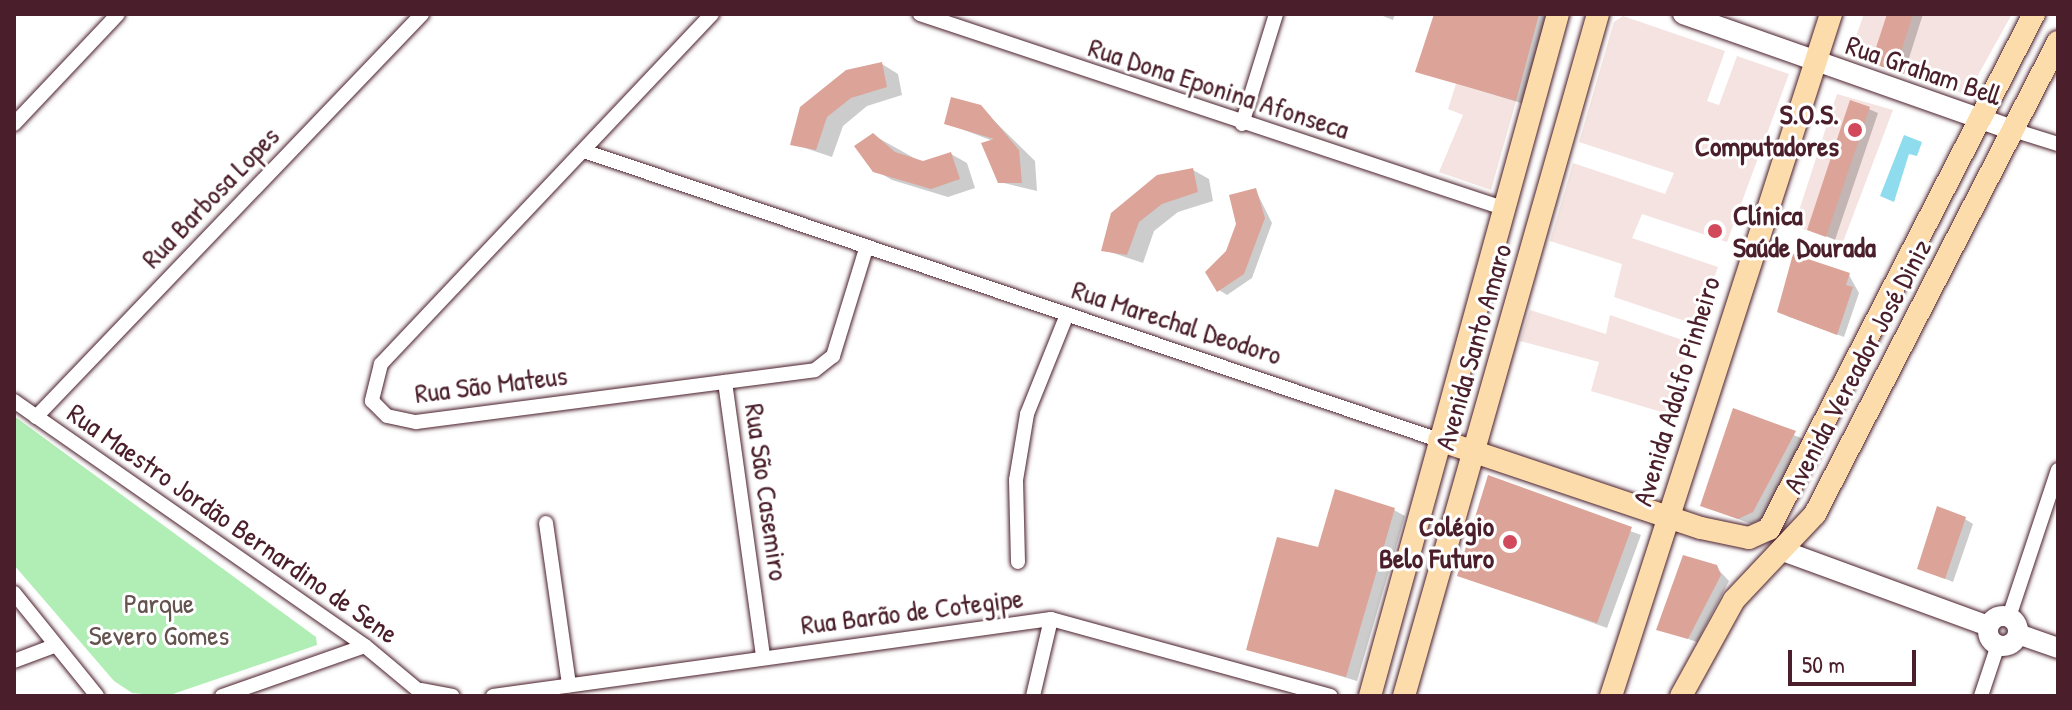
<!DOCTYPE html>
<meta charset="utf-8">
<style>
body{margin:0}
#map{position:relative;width:2072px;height:710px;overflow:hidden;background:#fff;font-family:"Patrick Hand",sans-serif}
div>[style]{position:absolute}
.built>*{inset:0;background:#f4e3e0}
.green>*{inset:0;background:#b0eeb5}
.water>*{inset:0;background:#8fdcef}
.shadow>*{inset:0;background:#0003}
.building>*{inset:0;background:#dca398}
.roads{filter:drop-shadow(0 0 2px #4a1f2b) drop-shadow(0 0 2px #4a1f2b)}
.street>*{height:14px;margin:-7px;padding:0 7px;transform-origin:7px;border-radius:7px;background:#fff}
.secondary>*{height:20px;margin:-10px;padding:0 10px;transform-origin:10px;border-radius:10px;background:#fff}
.secondary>.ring{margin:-10px;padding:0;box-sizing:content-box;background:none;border:20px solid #fff;border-radius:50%}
.primary>*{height:22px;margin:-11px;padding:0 11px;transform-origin:11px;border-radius:11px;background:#fddcac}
.dots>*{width:22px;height:22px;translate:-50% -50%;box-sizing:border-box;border:4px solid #fff;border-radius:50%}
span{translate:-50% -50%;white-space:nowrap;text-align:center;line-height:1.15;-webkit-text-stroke:6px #fff;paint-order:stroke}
.street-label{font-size:28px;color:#4a1f2b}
.poi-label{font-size:28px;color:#4a1f2b;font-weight:700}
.right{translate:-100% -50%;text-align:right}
.left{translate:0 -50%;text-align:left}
.park-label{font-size:28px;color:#64534e}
.frame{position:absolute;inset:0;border:16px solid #4a1f2b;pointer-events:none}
.scale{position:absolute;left:1788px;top:650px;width:128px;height:36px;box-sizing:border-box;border:4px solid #4a1f2b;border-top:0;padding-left:10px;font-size:24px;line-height:28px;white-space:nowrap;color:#4a1f2b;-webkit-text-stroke:6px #fff;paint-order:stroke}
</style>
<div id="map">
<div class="built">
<i style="clip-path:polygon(1864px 14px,2012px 14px,1967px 95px,1856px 58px,1851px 50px)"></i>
<i style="clip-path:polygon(1623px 16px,1725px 51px,1707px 101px,1719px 105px,1737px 56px,1789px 74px,1727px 242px,1642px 214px,1632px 238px,1718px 267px,1697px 325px,1614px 297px,1622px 264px,1550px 241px,1573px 163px,1665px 194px,1674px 173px,1579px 142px,1614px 22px)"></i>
<i style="clip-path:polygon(1456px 84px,1516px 101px,1491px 190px,1439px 172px,1463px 115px,1448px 109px)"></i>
<i style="clip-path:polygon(1837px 94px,1893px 110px,1843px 242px,1794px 226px)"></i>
<i style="clip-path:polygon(1530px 310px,1606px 334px,1610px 315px,1691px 343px,1665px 413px,1591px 391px,1599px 362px,1520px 341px)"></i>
</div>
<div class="green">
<i style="clip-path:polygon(14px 416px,316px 637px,317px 645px,167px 696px,132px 693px,114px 681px,14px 565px)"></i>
</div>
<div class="water">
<i style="clip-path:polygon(1904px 135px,1922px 142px,1917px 156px,1909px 154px,1894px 202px,1880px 196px)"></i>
</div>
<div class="shadow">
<i style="clip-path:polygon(1378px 14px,1395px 14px,1393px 20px)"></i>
<i style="clip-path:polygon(1436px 14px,1549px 14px,1524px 104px,1417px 71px)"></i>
<i style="clip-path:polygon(1889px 14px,1923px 14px,1904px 74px,1881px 66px)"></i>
<i style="clip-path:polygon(882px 64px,898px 74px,902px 95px,867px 106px,843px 126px,832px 157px,793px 144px)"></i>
<i style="clip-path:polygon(1852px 102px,1878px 113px,1835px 240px,1812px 230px)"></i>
<i style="clip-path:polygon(980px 107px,1035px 161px,1037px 191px,1000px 182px,993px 141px,946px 123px)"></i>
<i style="clip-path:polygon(873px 135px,923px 163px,951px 154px,967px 163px,975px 188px,948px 197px,892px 180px,875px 170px)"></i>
<i style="clip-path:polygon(1193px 170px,1209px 179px,1213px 201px,1178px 212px,1154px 231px,1143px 263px,1104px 250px)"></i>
<i style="clip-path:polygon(1256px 191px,1272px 223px,1252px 278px,1227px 295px,1219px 290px,1227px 253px)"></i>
<i style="clip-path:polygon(1849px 275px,1859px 293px,1844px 337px,1787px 316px)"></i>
<i style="clip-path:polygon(1734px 411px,1806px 440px,1764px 518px,1751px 524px,1702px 505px)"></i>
<i style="clip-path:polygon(1489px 478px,1641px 535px,1607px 628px,1460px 575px)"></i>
<i style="clip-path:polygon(1394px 510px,1405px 516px,1357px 681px,1249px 649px,1319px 550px)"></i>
<i style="clip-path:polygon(1965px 519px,1973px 524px,1953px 582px,1919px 568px)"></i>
<i style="clip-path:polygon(1716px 567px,1729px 581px,1697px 642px,1659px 629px)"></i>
</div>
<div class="building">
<i style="clip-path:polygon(1434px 14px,1539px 14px,1516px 101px,1415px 72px)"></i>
<i style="clip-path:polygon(1887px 14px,1913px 14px,1895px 71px,1871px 63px)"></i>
<i style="clip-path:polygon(882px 62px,887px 87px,851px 98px,827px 117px,816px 150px,790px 145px,800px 107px,846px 70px)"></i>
<i style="clip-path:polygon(951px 97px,981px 105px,1019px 150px,1022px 183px,998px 183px,981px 143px,994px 139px,944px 124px)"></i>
<i style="clip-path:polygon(1850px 100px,1870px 107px,1826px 237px,1807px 230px)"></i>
<i style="clip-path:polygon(873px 133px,895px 152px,923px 161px,951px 152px,960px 179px,931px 189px,873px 172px,854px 146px)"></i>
<i style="clip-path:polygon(1193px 168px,1198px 192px,1162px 204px,1139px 222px,1127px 255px,1101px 251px,1111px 213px,1157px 175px)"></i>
<i style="clip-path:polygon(1256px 188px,1265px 218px,1244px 274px,1217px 292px,1205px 272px,1226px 251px,1236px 224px,1229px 195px)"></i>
<i style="clip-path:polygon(1793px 254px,1850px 273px,1846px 285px,1853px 287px,1837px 335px,1777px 312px)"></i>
<i style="clip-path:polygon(1733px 408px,1796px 431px,1753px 512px,1738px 519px,1700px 506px)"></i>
<i style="clip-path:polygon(1488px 475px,1632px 527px,1597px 623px,1457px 576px)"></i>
<i style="clip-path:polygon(1335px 489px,1395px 508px,1346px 677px,1246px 650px,1277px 537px,1318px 547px)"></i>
<i style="clip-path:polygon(1937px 506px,1966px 517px,1945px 579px,1917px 569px)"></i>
<i style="clip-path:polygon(1683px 555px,1717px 565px,1721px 575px,1688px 639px,1656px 630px)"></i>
</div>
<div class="roads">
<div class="street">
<i style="left:712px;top:14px;width:482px;rotate:133.4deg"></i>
<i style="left:381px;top:364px;width:38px;rotate:104deg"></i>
<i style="left:372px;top:401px;width:21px;rotate:45deg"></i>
<i style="left:387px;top:416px;width:30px;rotate:12deg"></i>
<i style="left:416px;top:422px;width:402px;rotate:-7.4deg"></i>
<i style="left:815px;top:370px;width:23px;rotate:-38deg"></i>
<i style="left:833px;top:356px;width:112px;rotate:-72.9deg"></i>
<i style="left:920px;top:14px;width:614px;rotate:18.41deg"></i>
<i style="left:14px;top:124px;width:151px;rotate:-46.6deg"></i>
<i style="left:1242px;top:124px;width:115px;rotate:-72.8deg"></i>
<i style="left:2013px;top:130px;width:47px;rotate:17.3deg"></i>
<i style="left:584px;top:151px;width:903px;rotate:18.68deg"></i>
<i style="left:725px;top:382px;width:277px;rotate:82.1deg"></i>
<i style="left:14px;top:401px;width:428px;rotate:34.9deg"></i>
<i style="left:365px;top:646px;width:78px;rotate:39.8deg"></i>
<i style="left:36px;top:417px;width:558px;rotate:-46.23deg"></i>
<i style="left:546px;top:523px;width:164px;rotate:81.9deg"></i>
<i style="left:1018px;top:562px;width:82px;rotate:-91.4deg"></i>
<i style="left:1016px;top:480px;width:67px;rotate:-80.5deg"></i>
<i style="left:1027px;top:414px;width:105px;rotate:-68.1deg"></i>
<i style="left:14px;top:593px;width:132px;rotate:51.1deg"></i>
<i style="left:2009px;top:617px;width:155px;rotate:-71.6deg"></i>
<i style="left:14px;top:661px;width:43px;rotate:-20.6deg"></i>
<i style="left:422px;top:690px;width:31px;rotate:11deg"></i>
<i style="left:222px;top:696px;width:151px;rotate:-19.3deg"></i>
<i style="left:493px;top:696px;width:563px;rotate:-7.86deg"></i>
<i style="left:1051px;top:619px;width:290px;rotate:15.4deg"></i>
<i style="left:1033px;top:696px;width:79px;rotate:-76.8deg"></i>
<i style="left:1981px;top:696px;width:54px;rotate:-71.6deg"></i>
</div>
<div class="secondary">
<i style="left:1683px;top:14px;width:350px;rotate:19.4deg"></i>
<i style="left:1786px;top:552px;width:215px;rotate:20.1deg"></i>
<i class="ring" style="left:1988px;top:616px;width:10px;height:10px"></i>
<i style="left:2018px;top:634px;width:42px;rotate:19.3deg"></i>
</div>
<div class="primary">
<i style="left:1439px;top:440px;width:276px;rotate:18.6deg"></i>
<i style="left:1701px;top:528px;width:49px;rotate:11.8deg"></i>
<i style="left:1749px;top:538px;width:22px;rotate:-24deg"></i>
<i style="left:1769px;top:529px;width:579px;rotate:-62.77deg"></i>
<i style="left:1370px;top:696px;width:707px;rotate:-74.59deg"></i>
<i style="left:1404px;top:696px;width:709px;rotate:-74.12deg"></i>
<i style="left:1611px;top:696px;width:717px;rotate:-72.12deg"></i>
<i style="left:1681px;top:696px;width:110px;rotate:-61.1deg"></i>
<i style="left:1734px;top:600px;width:118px;rotate:-46.7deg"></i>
<i style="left:1815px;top:514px;width:531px;rotate:-62.76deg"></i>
</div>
</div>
<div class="dots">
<i style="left:1855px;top:130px;background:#d1495b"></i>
<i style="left:1715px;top:231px;background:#d1495b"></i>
<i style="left:1510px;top:542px;background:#d1495b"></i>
</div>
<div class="street-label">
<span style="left:1924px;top:70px;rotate:19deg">Rua Graham Bell</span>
<span style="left:1219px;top:88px;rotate:18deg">Rua Dona Eponina Afonseca</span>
<span style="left:210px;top:197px;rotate:-46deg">Rua Barbosa Lopes</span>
<span style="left:1177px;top:322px;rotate:18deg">Rua Marechal Deodoro</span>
<span style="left:1473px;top:347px;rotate:-74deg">Avenida Santo Amaro</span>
<span style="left:1857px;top:366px;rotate:-62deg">Avenida Vereador José Diniz</span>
<span style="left:491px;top:384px;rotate:-7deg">Rua São Mateus</span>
<span style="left:1676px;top:391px;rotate:-73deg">Avenida Adolfo Pinheiro</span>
<span style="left:767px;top:492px;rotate:82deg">Rua São Casemiro</span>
<span style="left:233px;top:523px;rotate:35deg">Rua Maestro Jordão Bernardino de Sene</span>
<span style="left:912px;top:611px;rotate:-7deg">Rua Barão de Cotegipe</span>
</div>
<div class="poi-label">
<span class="right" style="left:1839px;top:130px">S.O.S.<br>Computadores</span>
<span class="left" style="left:1733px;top:231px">Clínica<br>Saúde Dourada</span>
<span class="right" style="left:1494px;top:542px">Colégio<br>Belo Futuro</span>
</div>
<div class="park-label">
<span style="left:159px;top:619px">Parque<br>Severo Gomes</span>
</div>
<div class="frame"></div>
<div class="scale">50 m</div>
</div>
